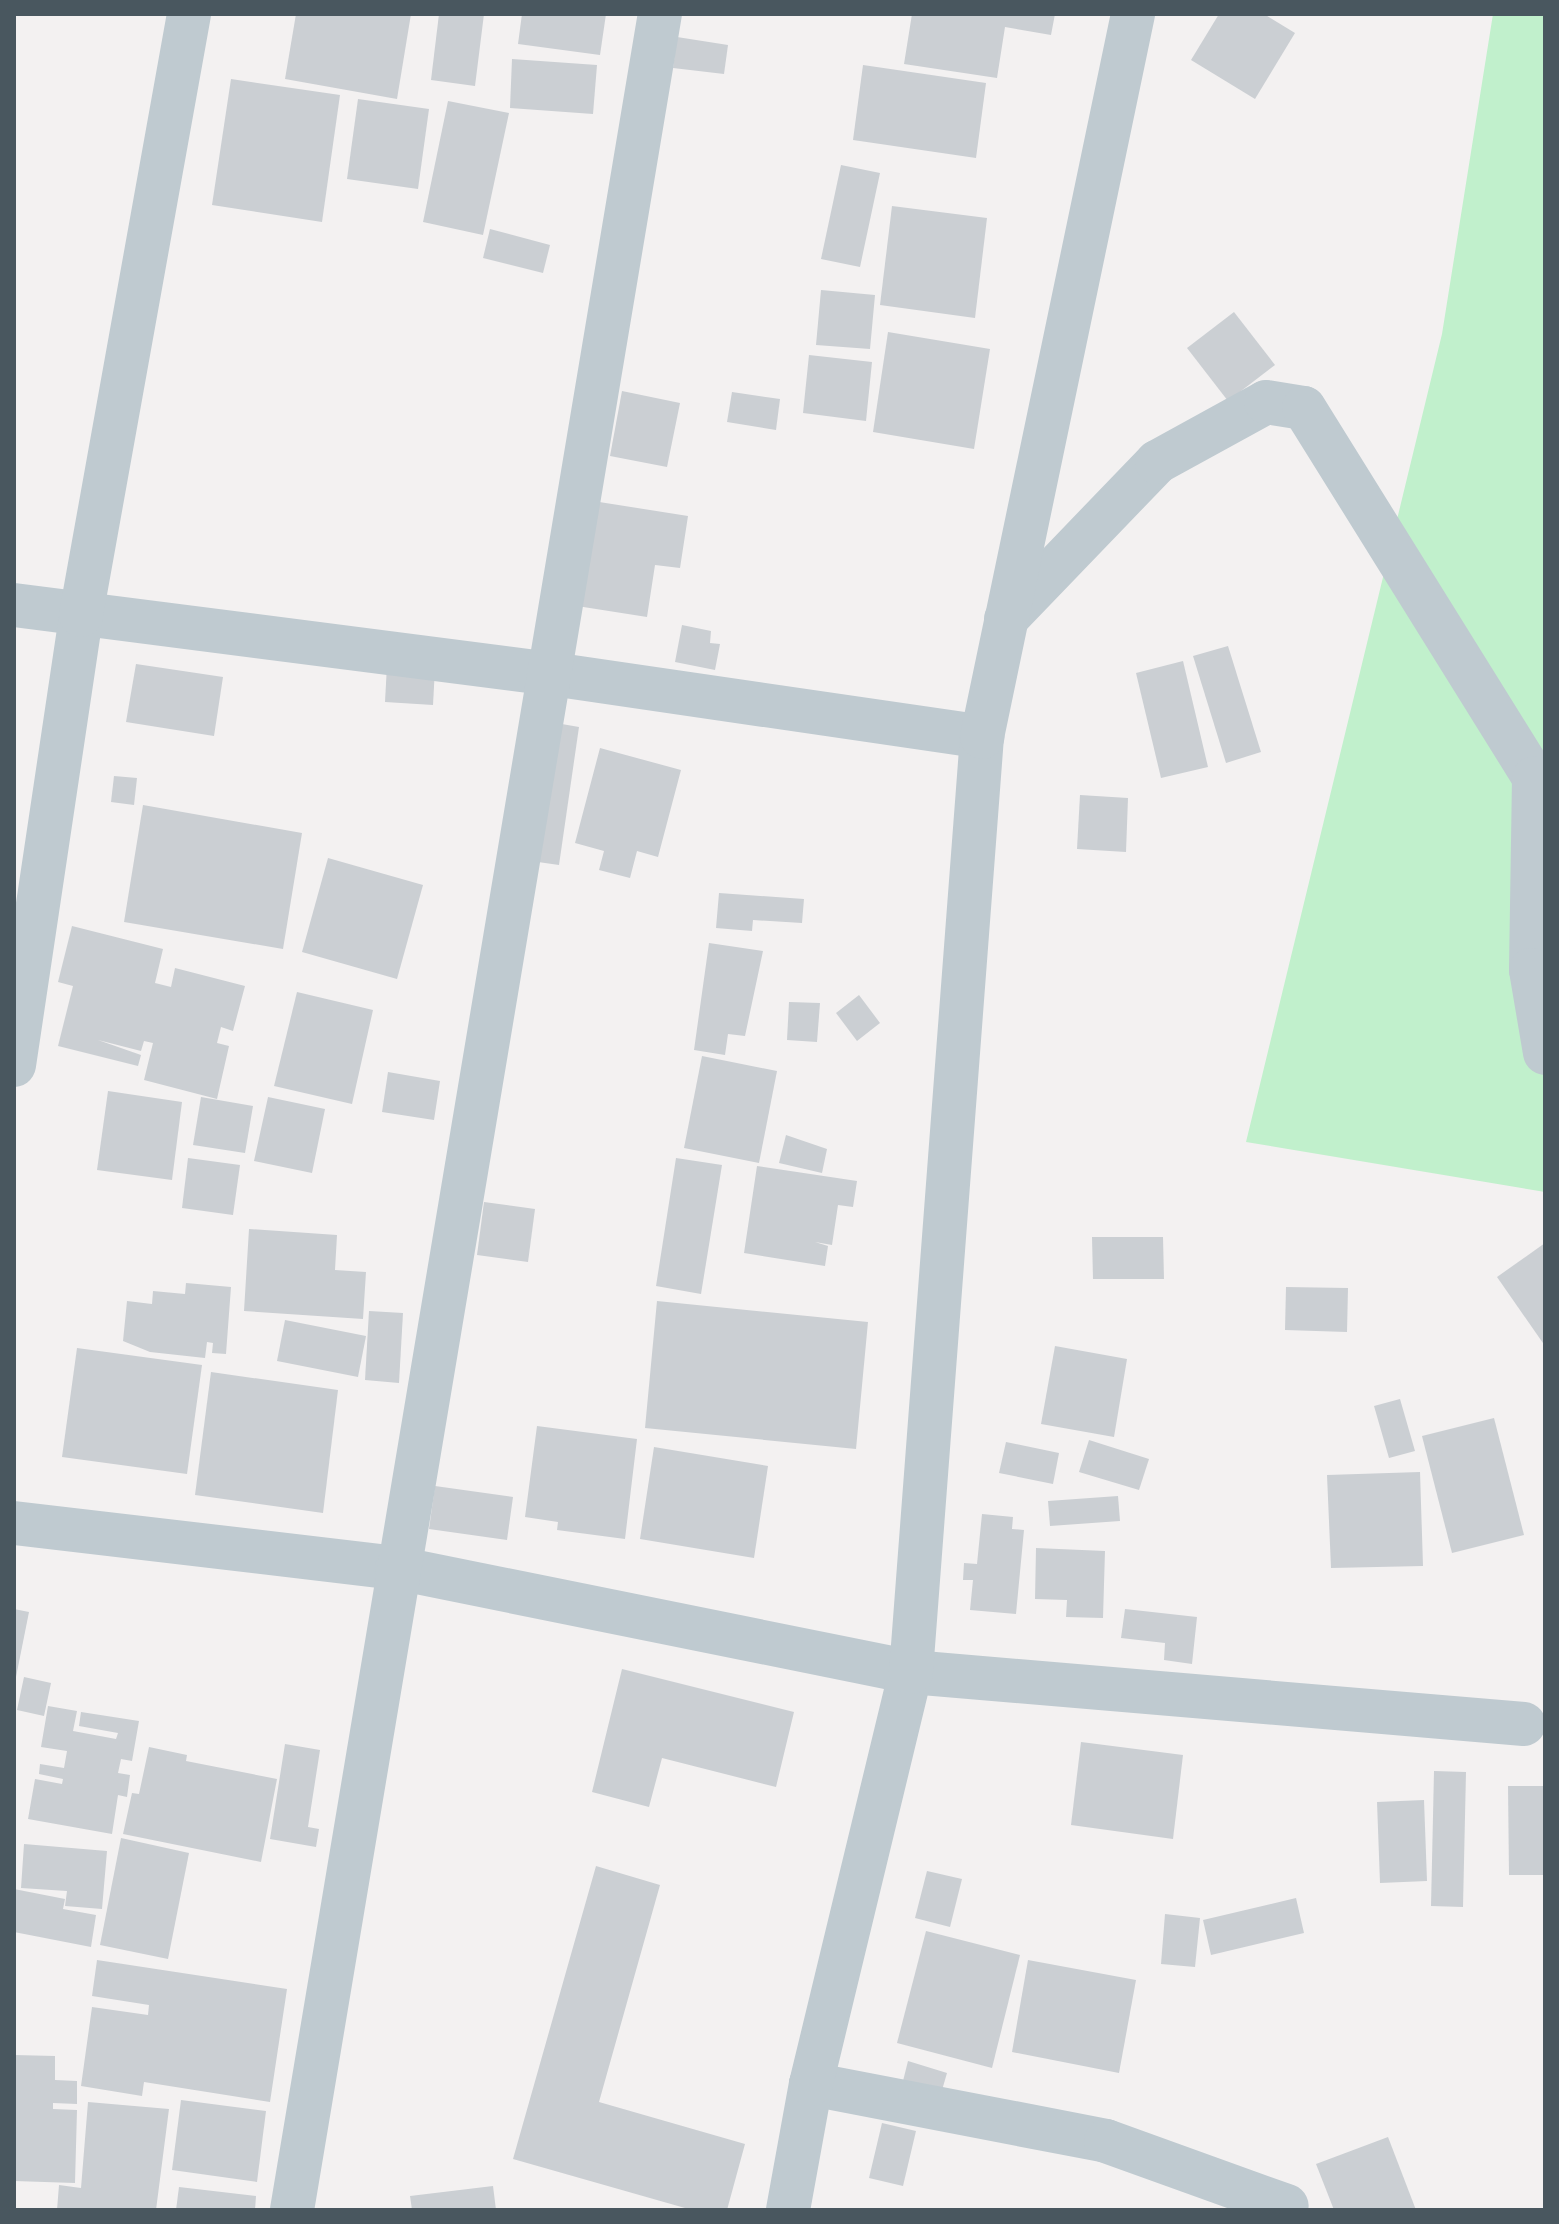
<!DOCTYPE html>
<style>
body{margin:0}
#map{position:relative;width:1559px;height:2224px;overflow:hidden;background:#f3f1f1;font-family:"Nunito Sans",sans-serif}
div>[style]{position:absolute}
.green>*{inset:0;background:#c1f0cc}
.building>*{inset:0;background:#cbcfd3}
.minor>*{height:44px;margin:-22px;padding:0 22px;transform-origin:22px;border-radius:22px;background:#bfcad0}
span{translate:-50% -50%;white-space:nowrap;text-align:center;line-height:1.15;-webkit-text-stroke:6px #fff;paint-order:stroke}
.frame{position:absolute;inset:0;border:16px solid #49575f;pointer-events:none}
</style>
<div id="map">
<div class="green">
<i style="clip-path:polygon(1493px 14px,1545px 14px,1545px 1192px,1246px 1142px,1442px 334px)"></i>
</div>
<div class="building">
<i style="clip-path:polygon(296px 14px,411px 14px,397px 99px,285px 79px)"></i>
<i style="clip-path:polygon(439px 14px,484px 14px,475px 86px,431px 80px)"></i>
<i style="clip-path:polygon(522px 14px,606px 14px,600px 55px,518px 44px)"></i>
<i style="clip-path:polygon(912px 14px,1055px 14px,1051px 35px,1005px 27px,997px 78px,904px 64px)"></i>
<i style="clip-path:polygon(1219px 14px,1264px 14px,1295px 33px,1255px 99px,1191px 60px)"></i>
<i style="clip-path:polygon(677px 37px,728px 45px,724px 74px,673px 68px)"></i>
<i style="clip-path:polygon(512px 59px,597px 65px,593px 114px,510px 108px)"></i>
<i style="clip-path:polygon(863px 65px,986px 83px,976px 158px,853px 140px)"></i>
<i style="clip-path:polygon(231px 79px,340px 95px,322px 222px,212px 205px)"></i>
<i style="clip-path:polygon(358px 99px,429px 109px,418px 189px,347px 179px)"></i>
<i style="clip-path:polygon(448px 101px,509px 113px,483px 235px,423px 222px)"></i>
<i style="clip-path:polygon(841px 165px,880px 173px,860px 267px,821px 259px)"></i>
<i style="clip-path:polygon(892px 206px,987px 218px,975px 318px,880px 305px)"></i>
<i style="clip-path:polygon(490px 229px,550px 245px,543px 273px,483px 258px)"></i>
<i style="clip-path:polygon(821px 290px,875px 295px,870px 349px,816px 345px)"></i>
<i style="clip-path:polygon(1234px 312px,1275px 365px,1228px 401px,1187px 348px)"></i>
<i style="clip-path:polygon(888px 332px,990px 349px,974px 449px,873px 432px)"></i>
<i style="clip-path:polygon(809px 355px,872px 362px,866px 421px,803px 413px)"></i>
<i style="clip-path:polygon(622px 391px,680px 403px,667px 467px,610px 456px)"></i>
<i style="clip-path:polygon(732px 392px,780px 399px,776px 430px,727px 422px)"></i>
<i style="clip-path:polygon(593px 501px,688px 516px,680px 568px,655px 565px,647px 617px,577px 606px)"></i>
<i style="clip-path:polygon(682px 625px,711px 631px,710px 643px,720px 644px,715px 670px,675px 662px)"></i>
<i style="clip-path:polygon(1228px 646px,1261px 752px,1226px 763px,1193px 656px)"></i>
<i style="clip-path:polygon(1183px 661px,1208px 767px,1161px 778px,1136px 673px)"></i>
<i style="clip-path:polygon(136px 664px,223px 677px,214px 736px,126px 722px)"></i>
<i style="clip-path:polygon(387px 665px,435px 668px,433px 705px,385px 702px)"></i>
<i style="clip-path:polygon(556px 723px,579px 727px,559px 865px,538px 862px)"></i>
<i style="clip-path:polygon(600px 748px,681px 770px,658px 857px,637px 851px,630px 878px,599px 870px,604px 851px,575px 843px)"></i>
<i style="clip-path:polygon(114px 776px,137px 778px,134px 805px,111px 802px)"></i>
<i style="clip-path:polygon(1080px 795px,1128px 798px,1126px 852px,1077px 849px)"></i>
<i style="clip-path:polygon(143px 805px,302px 833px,283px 949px,124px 922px)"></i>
<i style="clip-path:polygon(328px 858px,423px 885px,397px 979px,302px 952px)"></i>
<i style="clip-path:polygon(719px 893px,804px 899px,802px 923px,753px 920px,752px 931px,716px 928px)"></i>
<i style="clip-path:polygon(72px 926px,163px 949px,155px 983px,171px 987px,175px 968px,245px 986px,233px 1031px,221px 1027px,217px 1043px,229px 1046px,217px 1099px,144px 1080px,153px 1043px,144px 1041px,141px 1051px,98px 1040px,141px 1055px,138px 1066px,58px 1046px,73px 986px,58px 982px)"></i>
<i style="clip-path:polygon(709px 943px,763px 951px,745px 1036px,728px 1034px,725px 1055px,694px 1050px)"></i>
<i style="clip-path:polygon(297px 992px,373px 1010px,352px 1104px,274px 1086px)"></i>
<i style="clip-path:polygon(859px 995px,880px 1023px,857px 1041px,836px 1013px)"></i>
<i style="clip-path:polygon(789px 1002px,820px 1003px,817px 1042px,787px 1040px)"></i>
<i style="clip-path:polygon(702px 1056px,777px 1071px,759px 1163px,684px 1148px)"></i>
<i style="clip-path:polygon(388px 1072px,440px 1081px,434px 1120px,382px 1112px)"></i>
<i style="clip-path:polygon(108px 1091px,182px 1102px,172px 1180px,97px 1170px)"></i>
<i style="clip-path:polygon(201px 1097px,253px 1106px,245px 1153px,193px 1145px)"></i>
<i style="clip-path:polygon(268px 1097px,325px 1109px,312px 1173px,254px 1161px)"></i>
<i style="clip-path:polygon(786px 1135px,827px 1149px,822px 1173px,779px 1163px)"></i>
<i style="clip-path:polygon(188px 1158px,240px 1165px,233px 1215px,182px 1208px)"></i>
<i style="clip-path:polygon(676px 1158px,722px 1165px,701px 1294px,656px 1286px)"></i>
<i style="clip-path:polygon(757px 1166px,857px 1181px,853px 1207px,838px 1205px,832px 1245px,815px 1242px,828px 1246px,825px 1266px,744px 1253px)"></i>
<i style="clip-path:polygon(484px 1202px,535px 1209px,528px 1262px,477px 1255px)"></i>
<i style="clip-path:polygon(249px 1229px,337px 1235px,335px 1270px,366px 1272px,363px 1319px,244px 1311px)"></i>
<i style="clip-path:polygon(1092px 1237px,1163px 1237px,1164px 1279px,1093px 1279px)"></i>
<i style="clip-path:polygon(1545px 1243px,1545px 1346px,1497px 1277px)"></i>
<i style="clip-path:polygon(186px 1283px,231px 1287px,226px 1354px,212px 1353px,213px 1343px,207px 1342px,205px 1358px,150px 1352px,123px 1341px,127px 1301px,152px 1304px,153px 1291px,185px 1294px)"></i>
<i style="clip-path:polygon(1286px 1287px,1348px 1288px,1347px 1332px,1285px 1330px)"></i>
<i style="clip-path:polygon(657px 1301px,868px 1322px,856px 1449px,645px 1428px)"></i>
<i style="clip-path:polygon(369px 1311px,403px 1313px,399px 1383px,365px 1380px)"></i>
<i style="clip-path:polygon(285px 1320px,366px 1336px,358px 1377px,277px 1361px)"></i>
<i style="clip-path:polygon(1055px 1346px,1127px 1359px,1114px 1437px,1041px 1424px)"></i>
<i style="clip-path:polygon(77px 1348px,202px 1365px,187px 1474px,62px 1457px)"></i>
<i style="clip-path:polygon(211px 1372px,338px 1390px,323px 1513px,195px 1495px)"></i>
<i style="clip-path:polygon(1400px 1399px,1415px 1451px,1389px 1458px,1374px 1406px)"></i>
<i style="clip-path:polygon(1494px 1418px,1524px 1535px,1452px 1553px,1422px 1436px)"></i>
<i style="clip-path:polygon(537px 1426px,637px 1439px,625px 1539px,557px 1530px,558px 1522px,525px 1517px)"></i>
<i style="clip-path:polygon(1089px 1440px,1149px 1459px,1139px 1490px,1079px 1472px)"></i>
<i style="clip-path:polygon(1006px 1442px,1059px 1453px,1053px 1484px,999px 1473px)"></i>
<i style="clip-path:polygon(654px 1447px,768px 1466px,754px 1558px,640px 1539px)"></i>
<i style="clip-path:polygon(1420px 1472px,1423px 1566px,1331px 1568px,1327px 1475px)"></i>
<i style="clip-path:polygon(435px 1486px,513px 1497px,507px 1540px,429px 1529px)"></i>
<i style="clip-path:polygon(1118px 1496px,1120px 1521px,1050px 1526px,1048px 1501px)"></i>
<i style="clip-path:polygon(982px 1514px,1013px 1517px,1012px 1529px,1024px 1530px,1016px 1614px,970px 1610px,973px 1580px,963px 1580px,964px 1563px,977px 1564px)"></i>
<i style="clip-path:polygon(1036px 1548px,1105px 1551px,1103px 1618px,1066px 1617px,1067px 1600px,1035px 1599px)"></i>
<i style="clip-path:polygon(14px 1609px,29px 1612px,15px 1682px,14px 1682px)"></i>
<i style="clip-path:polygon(1125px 1609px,1197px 1617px,1192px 1664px,1164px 1660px,1165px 1643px,1121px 1638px)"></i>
<i style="clip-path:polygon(622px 1669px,794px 1712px,776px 1787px,662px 1758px,649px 1807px,592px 1792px)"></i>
<i style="clip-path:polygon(24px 1677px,51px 1683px,44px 1716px,17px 1710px)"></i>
<i style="clip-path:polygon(48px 1706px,77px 1711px,73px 1731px,116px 1739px,118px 1733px,79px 1726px,81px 1712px,139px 1721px,132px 1761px,121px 1759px,118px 1773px,130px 1775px,127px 1797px,118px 1795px,112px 1834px,28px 1819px,35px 1779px,62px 1784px,63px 1779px,39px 1774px,40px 1764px,64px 1768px,67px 1751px,41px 1747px)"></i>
<i style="clip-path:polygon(1081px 1742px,1183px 1755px,1173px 1839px,1071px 1825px)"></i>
<i style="clip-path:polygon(285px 1744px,320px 1750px,308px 1827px,319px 1829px,316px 1847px,270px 1839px)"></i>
<i style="clip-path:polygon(149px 1747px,187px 1755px,186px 1761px,277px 1779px,261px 1862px,123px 1834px,132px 1793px,139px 1794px)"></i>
<i style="clip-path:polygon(1434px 1771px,1466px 1772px,1463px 1907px,1431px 1906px)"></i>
<i style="clip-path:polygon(1508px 1786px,1545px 1786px,1545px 1875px,1509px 1875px)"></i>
<i style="clip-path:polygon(1424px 1800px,1427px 1881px,1380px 1883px,1377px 1802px)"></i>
<i style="clip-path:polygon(121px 1838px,189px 1853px,168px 1959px,100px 1945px)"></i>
<i style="clip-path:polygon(24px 1844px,107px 1851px,102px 1909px,65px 1906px,67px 1891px,21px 1888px)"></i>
<i style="clip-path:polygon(596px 1866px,660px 1885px,599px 2102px,745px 2144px,727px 2210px,692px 2210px,513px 2159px)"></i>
<i style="clip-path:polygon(927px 1871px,962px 1879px,950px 1927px,915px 1918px)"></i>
<i style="clip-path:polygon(14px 1889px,65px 1899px,63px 1909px,96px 1915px,91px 1947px,14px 1932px)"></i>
<i style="clip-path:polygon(1296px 1898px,1304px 1933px,1211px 1955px,1203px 1920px)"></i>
<i style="clip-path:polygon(1165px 1914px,1200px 1918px,1195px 1967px,1161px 1964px)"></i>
<i style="clip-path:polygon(926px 1931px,1020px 1955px,992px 2068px,897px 2043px)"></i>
<i style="clip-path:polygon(97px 1960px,287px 1989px,270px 2102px,144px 2082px,142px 2096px,81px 2086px,92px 2007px,148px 2015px,149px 2005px,92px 1996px)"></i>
<i style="clip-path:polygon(1028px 1960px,1136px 1980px,1119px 2073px,1012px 2052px)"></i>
<i style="clip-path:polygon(14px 2055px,55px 2056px,55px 2080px,77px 2081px,77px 2104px,53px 2103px,53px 2109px,77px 2110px,75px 2183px,14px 2181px)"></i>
<i style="clip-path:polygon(908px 2061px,947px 2073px,940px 2097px,902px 2085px)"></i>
<i style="clip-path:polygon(181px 2100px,266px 2111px,257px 2182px,172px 2170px)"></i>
<i style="clip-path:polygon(88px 2102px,169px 2109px,156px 2210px,57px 2210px,59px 2185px,81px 2188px)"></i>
<i style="clip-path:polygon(882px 2123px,916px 2131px,903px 2186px,869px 2178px)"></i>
<i style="clip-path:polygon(1388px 2137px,1416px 2210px,1334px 2210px,1316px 2164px)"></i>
<i style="clip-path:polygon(493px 2186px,496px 2210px,412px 2210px,410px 2196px)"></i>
<i style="clip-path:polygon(179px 2187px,256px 2196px,255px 2210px,176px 2210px)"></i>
</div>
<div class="minor">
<i style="left:14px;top:605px;width:542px;rotate:7.31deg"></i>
<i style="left:552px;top:674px;width:435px;rotate:8.3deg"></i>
<i style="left:1006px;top:619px;width:218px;rotate:-46.1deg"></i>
<i style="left:1157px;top:462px;width:124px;rotate:-28.8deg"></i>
<i style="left:1266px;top:402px;width:38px;rotate:9deg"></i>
<i style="left:1304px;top:408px;width:436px;rotate:58.1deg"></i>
<i style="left:1534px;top:778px;width:192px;rotate:90.9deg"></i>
<i style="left:1531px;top:970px;width:84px;rotate:80.4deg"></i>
<i style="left:14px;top:1065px;width:455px;rotate:-81.5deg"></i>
<i style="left:81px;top:615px;width:611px;rotate:-79.81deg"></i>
<i style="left:14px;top:1523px;width:386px;rotate:6.7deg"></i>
<i style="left:397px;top:1568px;width:524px;rotate:11.44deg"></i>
<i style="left:911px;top:1672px;width:615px;rotate:4.85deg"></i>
<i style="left:811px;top:2084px;width:300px;rotate:10.9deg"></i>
<i style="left:1106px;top:2141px;width:192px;rotate:19.8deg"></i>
<i style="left:292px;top:2210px;width:2227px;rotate:-80.49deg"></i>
<i style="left:788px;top:2210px;width:128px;rotate:-79.7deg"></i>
<i style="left:811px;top:2084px;width:424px;rotate:-76.4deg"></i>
<i style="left:911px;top:1672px;width:938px;rotate:-85.66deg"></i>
<i style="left:982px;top:737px;width:739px;rotate:-78.2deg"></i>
</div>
<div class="frame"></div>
</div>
